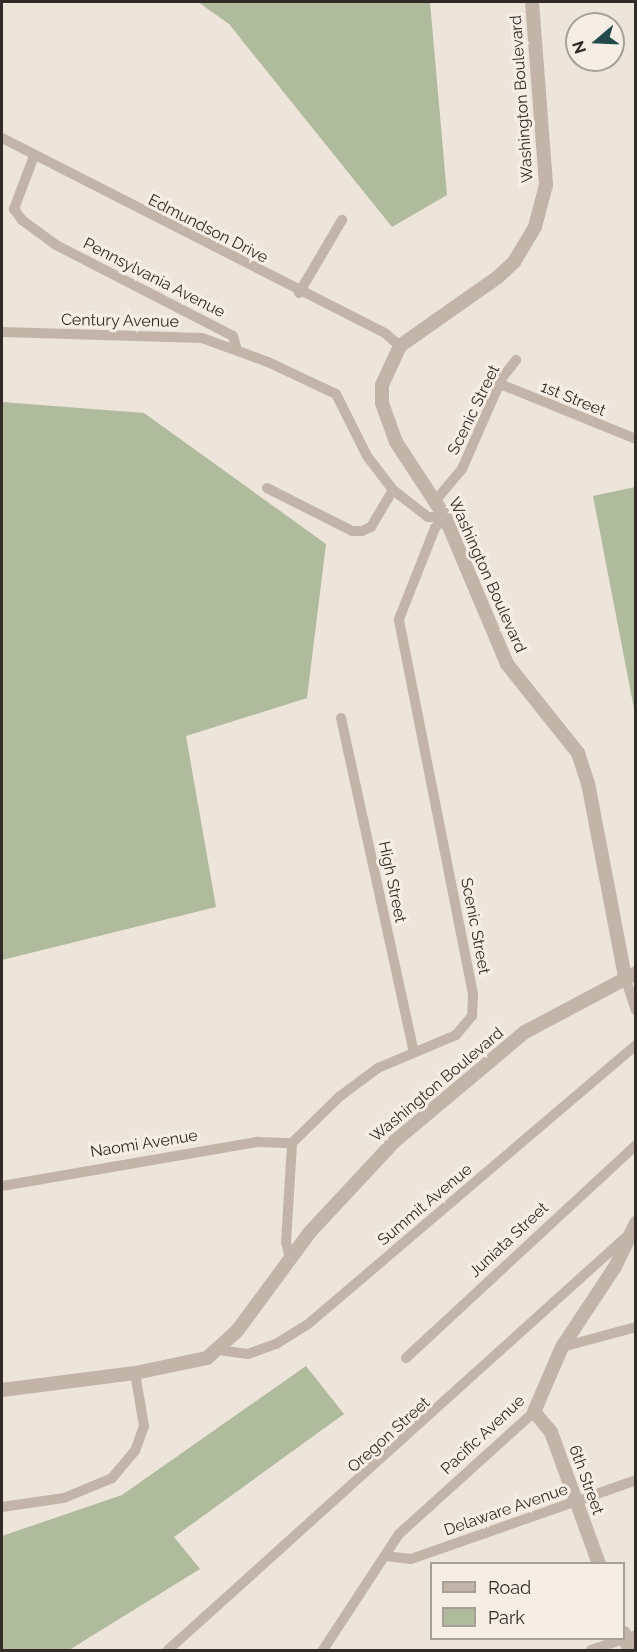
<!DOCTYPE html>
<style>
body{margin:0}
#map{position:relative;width:637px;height:1652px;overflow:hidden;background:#ede4da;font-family:Raleway,sans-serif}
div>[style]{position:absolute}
.green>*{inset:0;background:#b0ba9c}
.minor>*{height:10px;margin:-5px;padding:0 5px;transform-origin:5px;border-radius:5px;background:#c3b4a8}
.tertiary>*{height:14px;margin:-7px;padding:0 7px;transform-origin:7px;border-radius:7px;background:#c3b4a8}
span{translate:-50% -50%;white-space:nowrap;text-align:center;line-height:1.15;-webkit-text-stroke:6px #f6eee5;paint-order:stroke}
.street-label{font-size:16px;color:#312a27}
.frame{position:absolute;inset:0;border:3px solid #312a27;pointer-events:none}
.legend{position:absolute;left:430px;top:1562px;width:195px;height:78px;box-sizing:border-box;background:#f6eee5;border:2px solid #a7a099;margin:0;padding:8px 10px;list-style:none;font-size:18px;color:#312a27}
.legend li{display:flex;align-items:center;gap:12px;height:30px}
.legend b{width:30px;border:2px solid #a7a099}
.north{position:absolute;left:565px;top:12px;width:60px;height:60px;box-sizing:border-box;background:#f6eee5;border:2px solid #a7a099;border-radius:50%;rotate:251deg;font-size:16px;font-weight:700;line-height:24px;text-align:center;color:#312a27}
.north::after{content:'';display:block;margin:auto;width:21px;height:27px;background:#224a4c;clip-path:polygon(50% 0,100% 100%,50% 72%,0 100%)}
</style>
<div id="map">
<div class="green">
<i style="clip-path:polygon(198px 2px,430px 2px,447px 195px,392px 227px,229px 24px)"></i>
<i style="clip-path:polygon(2px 402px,144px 413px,326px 544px,307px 698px,186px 736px,216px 907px,2px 960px)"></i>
<i style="clip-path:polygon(635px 487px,636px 487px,635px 714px,593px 496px)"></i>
<i style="clip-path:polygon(306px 1366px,344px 1414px,174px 1537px,200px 1569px,69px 1650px,2px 1650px,2px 1536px,122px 1495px)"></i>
</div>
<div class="minor">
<i style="left:2px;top:138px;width:431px;rotate:27deg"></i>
<i style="left:386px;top:334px;width:18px;rotate:41deg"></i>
<i style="left:34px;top:156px;width:57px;rotate:110.7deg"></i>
<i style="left:14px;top:209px;width:14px;rotate:54deg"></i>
<i style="left:22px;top:220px;width:42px;rotate:36.3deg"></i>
<i style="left:56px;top:245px;width:199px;rotate:27.2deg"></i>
<i style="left:233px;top:336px;width:15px;rotate:74deg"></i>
<i style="left:299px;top:293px;width:85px;rotate:-59.5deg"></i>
<i style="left:2px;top:332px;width:200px;rotate:1.7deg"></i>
<i style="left:202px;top:338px;width:70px;rotate:20deg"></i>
<i style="left:268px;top:362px;width:75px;rotate:25.2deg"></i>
<i style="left:336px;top:394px;width:69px;rotate:63.4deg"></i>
<i style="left:367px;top:456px;width:43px;rotate:52.6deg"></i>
<i style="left:393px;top:490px;width:44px;rotate:37.6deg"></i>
<i style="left:428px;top:517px;width:17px"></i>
<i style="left:500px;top:384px;width:147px;rotate:22deg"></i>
<i style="left:267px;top:488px;width:95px;rotate:26.8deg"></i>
<i style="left:352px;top:531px;width:10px"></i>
<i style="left:362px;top:531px;width:10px;rotate:-24deg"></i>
<i style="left:371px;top:527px;width:43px;rotate:-59.3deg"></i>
<i style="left:436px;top:500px;width:40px;rotate:-50deg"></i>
<i style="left:462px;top:469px;width:99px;rotate:-66.3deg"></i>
<i style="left:502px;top:378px;width:23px;rotate:-52deg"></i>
<i style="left:341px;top:718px;width:342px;rotate:77.7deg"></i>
<i style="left:625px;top:977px;width:35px;rotate:72deg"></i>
<i style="left:2px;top:1186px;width:260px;rotate:-9.8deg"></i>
<i style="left:258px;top:1142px;width:34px;rotate:2deg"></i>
<i style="left:290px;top:1258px;width:16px;rotate:-104deg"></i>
<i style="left:286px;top:1242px;width:99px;rotate:-86.5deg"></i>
<i style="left:292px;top:1143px;width:66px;rotate:-44.4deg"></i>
<i style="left:339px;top:1097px;width:49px;rotate:-36.6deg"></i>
<i style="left:378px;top:1068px;width:85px;rotate:-22.9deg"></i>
<i style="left:456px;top:1035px;width:25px;rotate:-50deg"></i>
<i style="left:472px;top:1016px;width:22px;rotate:-87deg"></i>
<i style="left:473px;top:994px;width:382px;rotate:-101.2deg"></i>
<i style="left:399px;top:619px;width:98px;rotate:-68.4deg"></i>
<i style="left:435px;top:528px;width:15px;rotate:-48deg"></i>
<i style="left:562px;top:1347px;width:77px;rotate:-15.1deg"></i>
<i style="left:219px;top:1350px;width:29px;rotate:8deg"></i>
<i style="left:248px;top:1354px;width:30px;rotate:-20deg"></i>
<i style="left:276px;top:1344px;width:36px;rotate:-32deg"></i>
<i style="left:307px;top:1325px;width:432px;rotate:-40.4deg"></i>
<i style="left:406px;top:1358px;width:313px;rotate:-42.8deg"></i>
<i style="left:2px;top:1507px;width:63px;rotate:-8.3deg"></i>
<i style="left:64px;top:1498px;width:52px;rotate:-22.6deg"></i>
<i style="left:112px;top:1478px;width:35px;rotate:-50deg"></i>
<i style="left:135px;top:1451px;width:27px;rotate:-70deg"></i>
<i style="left:144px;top:1426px;width:54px;rotate:-99.6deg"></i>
<i style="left:386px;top:1556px;width:25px;rotate:7deg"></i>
<i style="left:411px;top:1559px;width:238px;rotate:-19.3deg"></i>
<i style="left:168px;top:1650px;width:615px;rotate:-42.04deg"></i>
<i style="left:323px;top:1650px;width:139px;rotate:-56.8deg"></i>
<i style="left:399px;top:1534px;width:182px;rotate:-42.1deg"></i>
<i style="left:591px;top:1650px;width:47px;rotate:-18.4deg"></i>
</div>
<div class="tertiary">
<i style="left:532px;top:2px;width:184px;rotate:85.6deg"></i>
<i style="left:546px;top:185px;width:43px;rotate:104.7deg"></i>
<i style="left:535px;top:227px;width:41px;rotate:121deg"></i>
<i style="left:514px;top:262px;width:22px;rotate:137deg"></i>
<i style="left:498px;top:277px;width:120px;rotate:144.9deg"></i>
<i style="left:400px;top:346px;width:43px;rotate:114.8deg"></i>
<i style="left:382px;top:385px;width:18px;rotate:90deg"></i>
<i style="left:382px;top:403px;width:41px;rotate:70.3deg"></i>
<i style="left:396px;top:442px;width:90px;rotate:56.8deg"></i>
<i style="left:445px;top:517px;width:160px;rotate:67.1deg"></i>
<i style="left:507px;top:664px;width:114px;rotate:51.4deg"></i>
<i style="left:578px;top:753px;width:32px;rotate:72deg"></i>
<i style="left:588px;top:783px;width:197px;rotate:79.2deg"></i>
<i style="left:2px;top:1390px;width:134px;rotate:-7.3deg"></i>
<i style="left:135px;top:1373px;width:74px;rotate:-11.8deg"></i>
<i style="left:207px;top:1358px;width:40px;rotate:-42deg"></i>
<i style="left:237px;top:1331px;width:123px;rotate:-53.6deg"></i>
<i style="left:310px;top:1232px;width:125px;rotate:-47deg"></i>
<i style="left:395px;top:1141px;width:170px;rotate:-40deg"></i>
<i style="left:525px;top:1032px;width:126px;rotate:-28deg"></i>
<i style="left:599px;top:1564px;width:140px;rotate:-110deg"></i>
<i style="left:551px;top:1432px;width:26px;rotate:-130deg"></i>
<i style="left:534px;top:1412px;width:71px;rotate:-66.7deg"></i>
<i style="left:562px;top:1347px;width:96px;rotate:-56.5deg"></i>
<i style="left:615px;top:1267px;width:49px;rotate:-64.5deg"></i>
<i style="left:624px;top:1633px;width:18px;rotate:74deg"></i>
</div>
<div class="street-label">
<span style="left:522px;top:99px;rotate:-94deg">Washington Boulevard</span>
<span style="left:208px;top:229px;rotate:27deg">Edmundson Drive</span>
<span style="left:154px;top:278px;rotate:27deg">Pennsylvania Avenue</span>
<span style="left:120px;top:321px;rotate:1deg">Century Avenue</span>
<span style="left:573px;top:399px;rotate:22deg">1st Street</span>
<span style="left:474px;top:410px;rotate:-64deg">Scenic Street</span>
<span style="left:487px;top:575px;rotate:66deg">Washington Boulevard</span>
<span style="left:392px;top:882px;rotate:78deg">High Street</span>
<span style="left:475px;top:926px;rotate:79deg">Scenic Street</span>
<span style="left:437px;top:1085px;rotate:-40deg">Washington Boulevard</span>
<span style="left:144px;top:1144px;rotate:-9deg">Naomi Avenue</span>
<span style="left:425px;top:1205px;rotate:-40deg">Summit Avenue</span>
<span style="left:509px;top:1240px;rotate:-43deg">Juniata Street</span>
<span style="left:389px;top:1435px;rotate:-42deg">Oregon Street</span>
<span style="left:483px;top:1435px;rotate:-43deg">Pacific Avenue</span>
<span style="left:586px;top:1480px;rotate:70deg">6th Street</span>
<span style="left:506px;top:1510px;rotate:-19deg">Delaware Avenue</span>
</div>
<div class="frame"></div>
<ul class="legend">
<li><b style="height:8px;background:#c3b4a8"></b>Road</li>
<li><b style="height:16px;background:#b0ba9c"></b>Park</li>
</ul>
<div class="north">N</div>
</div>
